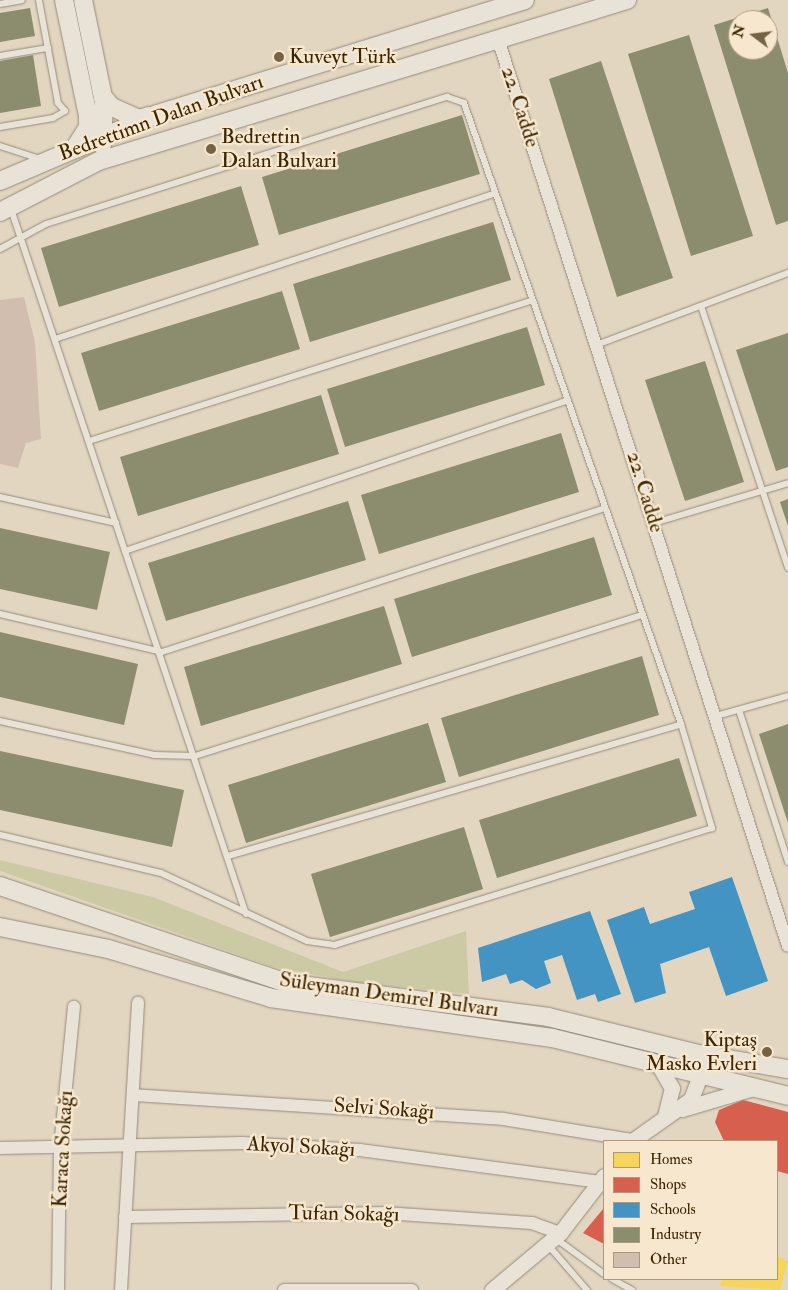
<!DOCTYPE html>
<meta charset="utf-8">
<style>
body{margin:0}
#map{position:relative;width:788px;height:1290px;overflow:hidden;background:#e3d6c1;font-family:"IM FELL Double Pica",serif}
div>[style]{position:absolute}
.green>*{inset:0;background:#cccaa4}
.homes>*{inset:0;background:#f6d55c}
.shops>*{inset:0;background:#d6604d}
.schools>*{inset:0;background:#4393c3}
.industry>*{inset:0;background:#8c8c6e}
.building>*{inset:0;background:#d2beae}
.roads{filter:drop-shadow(0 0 1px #958b7b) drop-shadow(0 0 1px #958b7b)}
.service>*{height:6px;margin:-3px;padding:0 3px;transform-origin:3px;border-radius:3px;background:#e8e2d7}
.minor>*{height:12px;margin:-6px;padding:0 6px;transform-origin:6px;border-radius:6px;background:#e8e2d7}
.tertiary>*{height:15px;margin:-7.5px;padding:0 7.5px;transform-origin:7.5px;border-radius:7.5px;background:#e8e2d7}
.secondary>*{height:18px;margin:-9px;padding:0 9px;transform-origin:9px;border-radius:9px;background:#e8e2d7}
.dots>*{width:14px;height:14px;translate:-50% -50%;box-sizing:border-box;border:2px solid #f6e7ce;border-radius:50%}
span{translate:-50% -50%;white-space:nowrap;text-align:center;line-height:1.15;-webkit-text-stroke:5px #f6e7ce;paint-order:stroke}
.poi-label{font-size:21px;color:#3c2501}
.left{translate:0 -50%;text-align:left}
.right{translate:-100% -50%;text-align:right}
.street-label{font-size:21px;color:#3c2501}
.legend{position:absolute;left:603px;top:1140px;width:175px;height:140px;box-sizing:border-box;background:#f6e7ce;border:1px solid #ac997c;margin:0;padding:6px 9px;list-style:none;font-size:15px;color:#3c2501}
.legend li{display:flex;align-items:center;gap:10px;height:25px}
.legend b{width:25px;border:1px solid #ac997c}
.north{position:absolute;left:728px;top:10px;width:50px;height:50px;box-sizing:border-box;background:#f6e7ce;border:1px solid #ac997c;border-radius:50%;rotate:285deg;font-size:14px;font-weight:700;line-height:20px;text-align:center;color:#3c2501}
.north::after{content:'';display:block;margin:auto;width:18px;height:22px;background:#766344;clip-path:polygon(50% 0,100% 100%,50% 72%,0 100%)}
</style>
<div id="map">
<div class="green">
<i style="clip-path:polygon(0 860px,153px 897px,343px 972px,466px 931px,469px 994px,354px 982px,273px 967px,0 871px)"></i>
</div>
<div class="homes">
<i style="clip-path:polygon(777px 1256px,788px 1261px,780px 1290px,719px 1286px,722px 1279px,777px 1279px)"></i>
</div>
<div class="shops">
<i style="clip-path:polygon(743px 1100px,788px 1112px,788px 1174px,777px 1171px,777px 1141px,724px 1141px,715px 1122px,719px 1110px)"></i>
<i style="clip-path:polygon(604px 1208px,604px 1244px,583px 1233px)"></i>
</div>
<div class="schools">
<i style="clip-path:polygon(732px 877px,768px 981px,726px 996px,709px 947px,660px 964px,666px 993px,635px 1003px,607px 920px,644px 907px,650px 924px,695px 909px,689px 892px)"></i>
<i style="clip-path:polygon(590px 911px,621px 994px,598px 1002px,595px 994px,577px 1000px,562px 955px,544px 961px,551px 983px,536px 989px,522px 980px,510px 984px,506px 974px,482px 982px,478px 948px)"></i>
</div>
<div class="industry">
<i style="clip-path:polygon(30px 8px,35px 36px,0 42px,0 13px)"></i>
<i style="clip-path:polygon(evenodd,768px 8px,788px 73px,788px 221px,776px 225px,714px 25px,768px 8px,738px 20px,768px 20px,768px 50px,738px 50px,738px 20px)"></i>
<i style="clip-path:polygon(689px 35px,753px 236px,691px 256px,628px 54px)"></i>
<i style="clip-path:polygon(33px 55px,41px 106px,0 113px,0 61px)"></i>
<i style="clip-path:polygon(601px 61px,673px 278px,617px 297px,549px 79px)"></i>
<i style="clip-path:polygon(462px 115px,480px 174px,279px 235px,262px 177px)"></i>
<i style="clip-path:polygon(241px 186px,259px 245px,59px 307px,41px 248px)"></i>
<i style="clip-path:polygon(493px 222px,511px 280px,310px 342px,293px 284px)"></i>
<i style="clip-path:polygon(282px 291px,300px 349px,99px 411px,81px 353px)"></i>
<i style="clip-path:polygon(527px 327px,545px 385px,345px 447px,327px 389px)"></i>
<i style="clip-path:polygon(788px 333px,788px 467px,776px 471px,736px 350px)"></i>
<i style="clip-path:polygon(705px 361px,744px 482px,685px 501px,645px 380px)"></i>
<i style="clip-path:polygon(321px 395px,339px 454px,138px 516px,120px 457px)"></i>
<i style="clip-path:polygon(561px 433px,579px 492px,379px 554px,361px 495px)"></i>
<i style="clip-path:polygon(788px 499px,788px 526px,780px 502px)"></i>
<i style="clip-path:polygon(348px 501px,366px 560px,166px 621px,148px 563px)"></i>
<i style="clip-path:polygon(0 528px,110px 552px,97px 610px,0 589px)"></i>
<i style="clip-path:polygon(594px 537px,612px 595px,412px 657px,394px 599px)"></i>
<i style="clip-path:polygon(384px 606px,402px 664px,201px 726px,184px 667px)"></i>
<i style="clip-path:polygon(0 632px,138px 664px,124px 725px,0 697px)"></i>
<i style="clip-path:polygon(642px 656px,659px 715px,459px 777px,441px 718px)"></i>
<i style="clip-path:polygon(428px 723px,446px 782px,246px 843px,228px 785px)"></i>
<i style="clip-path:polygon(788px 724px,788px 823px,759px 734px)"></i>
<i style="clip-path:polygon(0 751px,184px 790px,172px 847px,0 810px)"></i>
<i style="clip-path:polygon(679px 758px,697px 816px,497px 878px,479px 820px)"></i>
<i style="clip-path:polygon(464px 827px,483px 889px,330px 937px,311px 874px)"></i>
</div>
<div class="building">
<i style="clip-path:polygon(24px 297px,35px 342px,41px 439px,26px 443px,18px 468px,0 464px,0 300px)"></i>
</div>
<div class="roads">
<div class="service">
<i style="left:0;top:4px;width:22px;rotate:-10deg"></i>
<i style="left:0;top:56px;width:49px;rotate:-9.5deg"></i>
<i style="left:0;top:127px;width:54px;rotate:-9.6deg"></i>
<i style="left:53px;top:118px;width:14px;rotate:-30deg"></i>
<i style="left:65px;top:111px;width:11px;rotate:-131deg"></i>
<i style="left:58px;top:103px;width:105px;rotate:-100.5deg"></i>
<i style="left:0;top:146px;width:42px;rotate:18deg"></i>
<i style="left:11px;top:209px;width:743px;rotate:71.57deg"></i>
<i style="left:0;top:249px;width:52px;rotate:-28.5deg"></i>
<i style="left:46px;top:224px;width:421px;rotate:-17.6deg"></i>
<i style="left:447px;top:97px;width:18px;rotate:19deg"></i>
<i style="left:464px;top:103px;width:658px;rotate:70.74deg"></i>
<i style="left:681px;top:724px;width:109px;rotate:73.4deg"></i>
<i style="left:712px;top:828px;width:395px;rotate:162.8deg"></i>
<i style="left:335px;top:945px;width:28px;rotate:-172deg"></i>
<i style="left:307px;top:941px;width:161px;rotate:-155deg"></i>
<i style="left:161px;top:873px;width:165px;rotate:-166.7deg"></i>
<i style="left:701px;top:306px;width:276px;rotate:71.6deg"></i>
<i style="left:55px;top:339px;width:462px;rotate:-18.3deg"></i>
<i style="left:599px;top:344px;width:202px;rotate:-20.6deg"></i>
<i style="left:89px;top:441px;width:463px;rotate:-17.6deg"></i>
<i style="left:0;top:497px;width:119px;rotate:12.6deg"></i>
<i style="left:654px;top:523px;width:140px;rotate:-16.6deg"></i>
<i style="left:125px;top:551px;width:468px;rotate:-18.8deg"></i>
<i style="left:0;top:614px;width:166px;rotate:13.2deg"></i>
<i style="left:162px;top:652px;width:466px;rotate:-18deg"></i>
<i style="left:739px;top:710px;width:160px;rotate:72.1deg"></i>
<i style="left:716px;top:716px;width:75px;rotate:-15.5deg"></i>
<i style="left:0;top:721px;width:158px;rotate:12.4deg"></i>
<i style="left:154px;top:755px;width:41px;rotate:1.4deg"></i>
<i style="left:195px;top:756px;width:469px;rotate:-17.5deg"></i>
<i style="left:228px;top:856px;width:472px;rotate:-16.2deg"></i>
<i style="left:555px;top:1238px;width:61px;rotate:36.3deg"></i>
<i style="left:548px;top:1245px;width:60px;rotate:49.1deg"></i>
<i style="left:612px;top:1279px;width:23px;rotate:29deg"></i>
</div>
<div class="minor">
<i style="left:498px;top:39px;width:952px;rotate:72.27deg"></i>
<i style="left:133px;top:1095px;width:371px;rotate:3.7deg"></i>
<i style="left:503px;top:1119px;width:132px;rotate:9.2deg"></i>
<i style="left:0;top:1148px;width:242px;rotate:-1.2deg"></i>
<i style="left:242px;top:1143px;width:118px;rotate:3.4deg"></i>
<i style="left:360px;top:1150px;width:242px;rotate:7.6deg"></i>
<i style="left:125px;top:1217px;width:260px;rotate:-0.9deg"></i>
<i style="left:385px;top:1213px;width:147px;rotate:3.9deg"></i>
<i style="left:532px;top:1223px;width:30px;rotate:20deg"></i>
<i style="left:58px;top:1290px;width:143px;rotate:-89.2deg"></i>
<i style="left:60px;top:1147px;width:141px;rotate:-84.3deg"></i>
<i style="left:121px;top:1290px;width:288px;rotate:-86.6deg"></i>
<i style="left:284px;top:1290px;width:128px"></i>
</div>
<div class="tertiary">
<i style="left:658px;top:1064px;width:28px;rotate:60deg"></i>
<i style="left:672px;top:1088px;width:29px;rotate:104deg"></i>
<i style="left:682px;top:1109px;width:74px;rotate:-16.5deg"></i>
<i style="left:632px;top:1141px;width:72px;rotate:-35.4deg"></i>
<i style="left:691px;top:1099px;width:26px;rotate:-69deg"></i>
<i style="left:700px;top:1075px;width:21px;rotate:-93deg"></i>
<i style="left:492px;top:1290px;width:89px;rotate:-40deg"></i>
<i style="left:560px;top:1233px;width:72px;rotate:-52.3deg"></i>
</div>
<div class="secondary">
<i style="left:64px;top:0;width:118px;rotate:78.3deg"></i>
<i style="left:88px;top:116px;width:11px;rotate:90deg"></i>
<i style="left:88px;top:127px;width:22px;rotate:122deg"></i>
<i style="left:83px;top:0;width:104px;rotate:78.4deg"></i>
<i style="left:104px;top:102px;width:43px;rotate:92.7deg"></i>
<i style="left:103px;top:97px;width:13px;rotate:48deg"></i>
<i style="left:112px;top:107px;width:30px;rotate:24deg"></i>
<i style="left:139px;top:119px;width:10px;rotate:-17deg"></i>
<i style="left:0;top:181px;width:171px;rotate:-23.1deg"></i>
<i style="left:157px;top:114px;width:385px;rotate:-17.2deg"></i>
<i style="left:0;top:212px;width:111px;rotate:-27.3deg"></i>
<i style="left:99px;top:161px;width:552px;rotate:-16.96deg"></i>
<i style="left:0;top:886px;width:303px;rotate:18.7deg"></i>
<i style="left:287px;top:983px;width:263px;rotate:7.4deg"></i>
<i style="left:548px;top:1017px;width:155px;rotate:13.8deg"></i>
<i style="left:699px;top:1054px;width:90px;rotate:9.6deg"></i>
<i style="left:0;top:927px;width:110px;rotate:11.5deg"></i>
<i style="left:108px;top:949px;width:170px;rotate:16.7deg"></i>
<i style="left:271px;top:998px;width:284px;rotate:8.1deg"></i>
<i style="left:552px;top:1038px;width:243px;rotate:13.8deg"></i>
</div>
</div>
<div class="dots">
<i style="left:279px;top:57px;background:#766344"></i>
<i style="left:211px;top:149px;background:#766344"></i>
<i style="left:767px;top:1052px;background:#766344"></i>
</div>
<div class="poi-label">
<span class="left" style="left:289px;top:57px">Kuveyt Türk</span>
<span class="left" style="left:221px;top:149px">Bedrettin<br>Dalan Bulvari</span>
<span class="right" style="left:757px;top:1052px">Kiptaş<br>Masko Evleri</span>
</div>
<div class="street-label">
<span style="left:520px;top:107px;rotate:72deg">22. Cadde</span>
<span style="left:161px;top:118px;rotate:-20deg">Bedrettimn Dalan Bulvarı</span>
<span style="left:645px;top:492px;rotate:73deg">22. Cadde</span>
<span style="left:389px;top:995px;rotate:8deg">Süleyman Demirel Bulvarı</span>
<span style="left:384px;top:1109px;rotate:4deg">Selvi Sokağı</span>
<span style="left:301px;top:1147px;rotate:3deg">Akyol Sokağı</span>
<span style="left:63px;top:1149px;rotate:-87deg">Karaca Sokağı</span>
<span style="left:344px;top:1214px;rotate:1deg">Tufan Sokağı</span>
</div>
<ul class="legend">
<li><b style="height:14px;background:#f6d55c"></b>Homes</li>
<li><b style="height:14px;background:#d6604d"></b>Shops</li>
<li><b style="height:14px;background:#4393c3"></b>Schools</li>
<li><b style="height:14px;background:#8c8c6e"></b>Industry</li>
<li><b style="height:14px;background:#d2beae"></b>Other</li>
</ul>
<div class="north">N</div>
</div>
